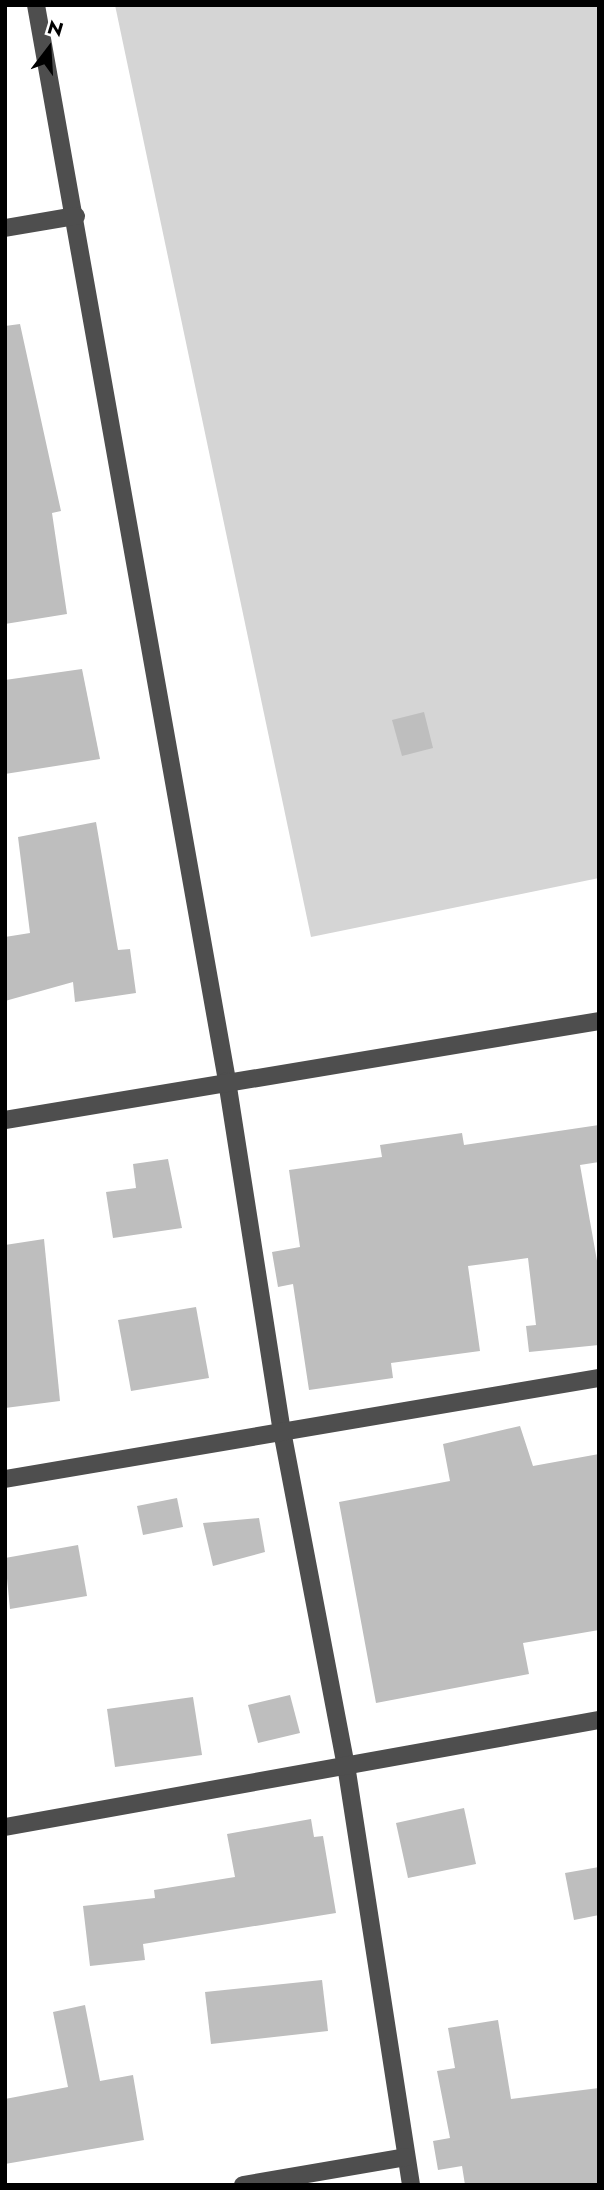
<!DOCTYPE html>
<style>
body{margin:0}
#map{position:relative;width:604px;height:2190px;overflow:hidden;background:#fff;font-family:Jost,sans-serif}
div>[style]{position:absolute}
.green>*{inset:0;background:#d5d5d5}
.building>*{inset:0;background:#bebebe}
.minor>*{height:18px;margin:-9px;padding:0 9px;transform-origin:9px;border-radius:9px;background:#4e4e4e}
span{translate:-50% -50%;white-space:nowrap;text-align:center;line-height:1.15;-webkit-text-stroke:6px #fff;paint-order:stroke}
.frame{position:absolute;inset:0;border:7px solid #000;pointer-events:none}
.north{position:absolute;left:14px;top:14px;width:70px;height:70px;-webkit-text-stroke:5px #fff;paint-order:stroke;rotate:17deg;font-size:19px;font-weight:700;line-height:28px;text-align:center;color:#000}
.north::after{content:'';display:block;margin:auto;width:24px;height:32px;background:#000;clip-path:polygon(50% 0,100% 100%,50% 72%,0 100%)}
</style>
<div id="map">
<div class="green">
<i style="clip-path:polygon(115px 5px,599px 5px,599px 878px,311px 937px)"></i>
</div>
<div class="building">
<i style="clip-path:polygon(20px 324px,61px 511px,52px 513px,67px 614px,5px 624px,5px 326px)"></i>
<i style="clip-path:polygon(82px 669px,100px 759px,5px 774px,5px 680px)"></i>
<i style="clip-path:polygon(424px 712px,433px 748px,402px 756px,392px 720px)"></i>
<i style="clip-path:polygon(96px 822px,118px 950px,130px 949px,136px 993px,75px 1002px,73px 982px,5px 1001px,5px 937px,30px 933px,18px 837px)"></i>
<i style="clip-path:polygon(599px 1125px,599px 1162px,580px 1165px,599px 1272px,599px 1345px,529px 1352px,526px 1326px,536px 1325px,528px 1258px,468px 1266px,480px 1351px,391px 1363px,393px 1378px,309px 1390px,293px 1284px,278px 1287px,272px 1252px,300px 1247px,289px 1170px,382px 1157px,380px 1145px,462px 1133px,464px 1145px)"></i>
<i style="clip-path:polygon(168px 1159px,182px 1228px,113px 1238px,106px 1192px,136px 1188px,133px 1164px)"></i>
<i style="clip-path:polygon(44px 1239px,60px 1401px,5px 1408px,5px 1245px)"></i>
<i style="clip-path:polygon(196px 1307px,209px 1378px,131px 1391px,118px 1320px)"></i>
<i style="clip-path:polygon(520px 1426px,533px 1466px,599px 1454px,599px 1630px,523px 1643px,529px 1674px,376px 1703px,339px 1502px,450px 1481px,443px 1444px)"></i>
<i style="clip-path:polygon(177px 1498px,183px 1527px,143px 1535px,137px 1506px)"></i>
<i style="clip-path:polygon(259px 1518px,265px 1552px,213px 1566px,203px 1523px)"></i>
<i style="clip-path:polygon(78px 1545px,87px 1596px,10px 1609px,5px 1558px)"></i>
<i style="clip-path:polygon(290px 1695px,300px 1733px,258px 1743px,248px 1705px)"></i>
<i style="clip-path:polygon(193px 1697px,202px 1755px,115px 1767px,107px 1709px)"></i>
<i style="clip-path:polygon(464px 1808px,476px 1864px,408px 1878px,396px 1823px)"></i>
<i style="clip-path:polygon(311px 1819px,314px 1837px,323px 1836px,336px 1913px,143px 1944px,145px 1960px,90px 1966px,83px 1906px,155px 1898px,154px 1890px,235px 1877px,227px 1834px)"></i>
<i style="clip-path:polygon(599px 1867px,599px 1915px,574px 1920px,565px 1873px)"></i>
<i style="clip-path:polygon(322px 1980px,328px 2031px,211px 2044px,205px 1992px)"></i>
<i style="clip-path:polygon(85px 2005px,100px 2081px,133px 2075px,144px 2140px,5px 2164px,5px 2099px,68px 2087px,53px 2012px)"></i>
<i style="clip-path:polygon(498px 2020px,511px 2099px,599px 2088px,599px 2185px,465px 2185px,462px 2166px,438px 2170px,433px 2141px,450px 2138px,437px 2071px,455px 2068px,448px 2028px)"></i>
</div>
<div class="minor">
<i style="left:36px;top:5px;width:1093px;rotate:79.93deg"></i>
<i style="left:227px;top:1081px;width:354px;rotate:81.1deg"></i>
<i style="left:282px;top:1431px;width:340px;rotate:79.2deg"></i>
<i style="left:346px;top:1765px;width:425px;rotate:81.2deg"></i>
<i style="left:5px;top:228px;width:72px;rotate:-9.6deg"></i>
<i style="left:5px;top:1120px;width:602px;rotate:-9.46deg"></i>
<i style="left:5px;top:1479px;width:603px;rotate:-9.65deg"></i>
<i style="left:5px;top:1827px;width:604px;rotate:-10.21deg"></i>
<i style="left:243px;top:2185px;width:165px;rotate:-9.7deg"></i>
</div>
<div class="frame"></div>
<div class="north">N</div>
</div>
